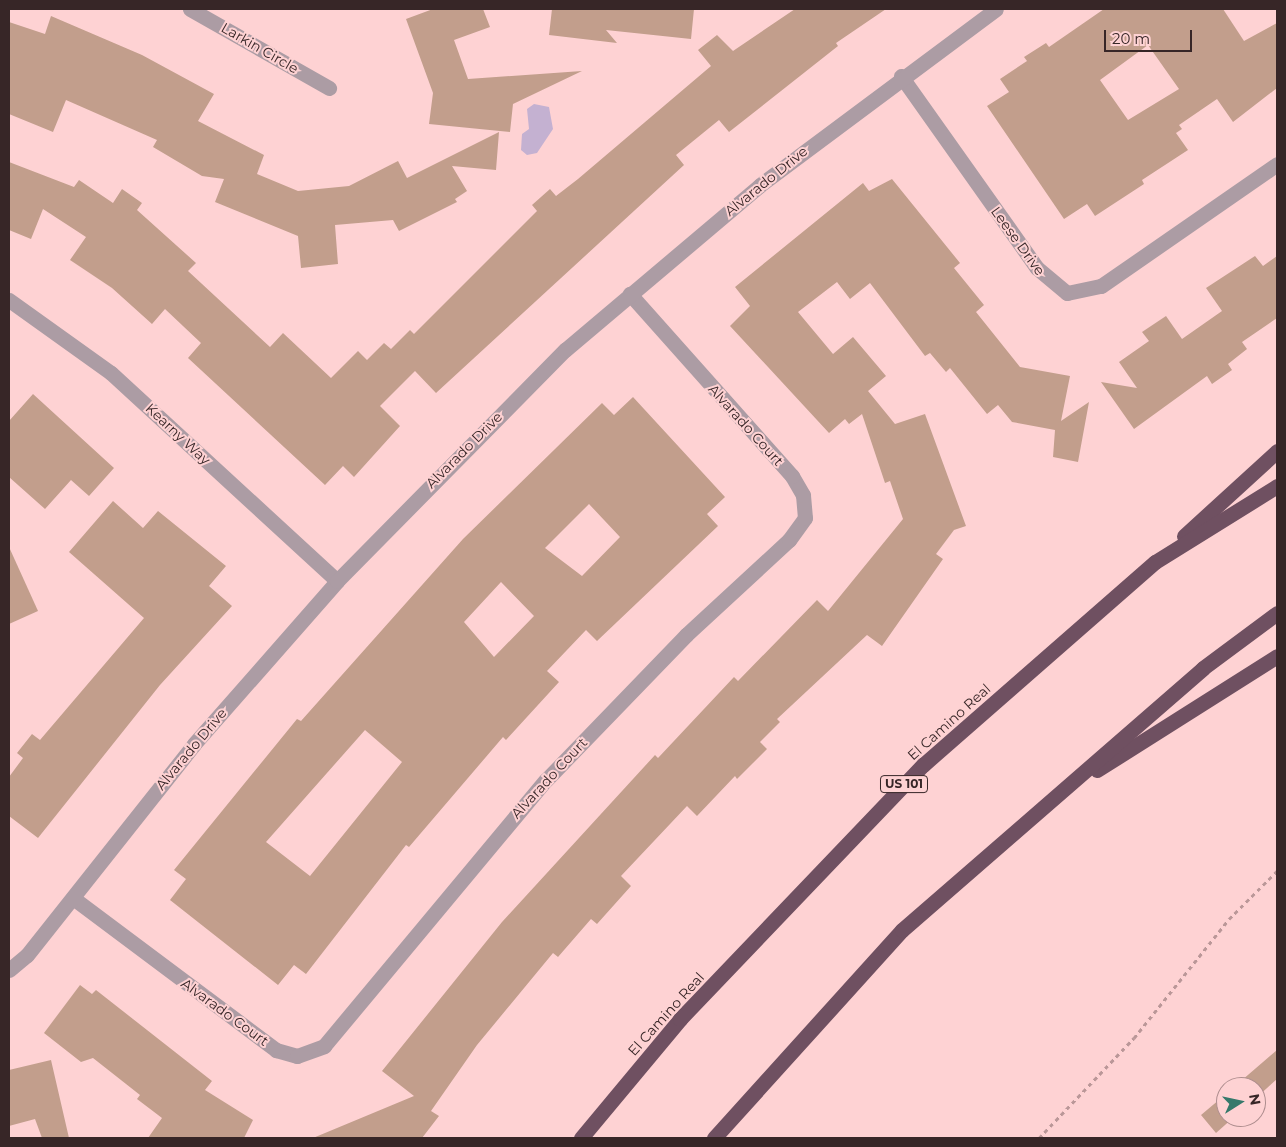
<!DOCTYPE html>
<style>
body{margin:0}
#map{position:relative;width:1286px;height:1147px;overflow:hidden;background:#fed2d3;font-family:Montserrat,sans-serif}
div>[style]{position:absolute}
.water>*{inset:0;background:#c4b1d1}
.building>*{inset:0;background:#c29e8c}
.path>*{height:3px;margin-top:-1.5px;transform-origin:0;background:repeating-linear-gradient(90deg,#ba9798 0 4px,transparent 0 8px)}
.minor>*{height:15px;margin:-7.5px;padding:0 7.5px;transform-origin:7.5px;border-radius:7.5px;background:#ac9ca4}
.highway>*{height:15px;margin:-7.5px;padding:0 7.5px;transform-origin:7.5px;border-radius:7.5px;background:#6f5061}
span{translate:-50% -50%;white-space:nowrap;text-align:center;line-height:1.15;-webkit-text-stroke:4px #fed2d3;paint-order:stroke}
.shield-label span{padding:1px 4px;background:#fed2d3;border:1px solid;border-radius:4px;-webkit-text-stroke-width:0}
.shield-label{font-size:12px;color:#372627;font-weight:700}
.street-label{font-size:14px;color:#372627}
.frame{position:absolute;inset:0;border:10px solid #372627;pointer-events:none}
.north{position:absolute;left:1216px;top:1077px;width:50px;height:50px;box-sizing:border-box;background:#fed2d3;border:1px solid #ae8d8e;border-radius:50%;rotate:80deg;font-size:14px;font-weight:700;line-height:20px;text-align:center;color:#372627}
.north::after{content:'';display:block;margin:auto;width:18px;height:22px;background:#36796b;clip-path:polygon(50% 0,100% 100%,50% 72%,0 100%)}
.scale{position:absolute;left:1104px;top:30px;width:88px;height:22px;box-sizing:border-box;border:2px solid #372627;border-top:0;padding-left:6px;font-size:15px;line-height:18px;white-space:nowrap;color:#372627;-webkit-text-stroke:4px #fed2d3;paint-order:stroke}
</style>
<div id="map">
<div class="water">
<i style="clip-path:polygon(534px 104px,549px 107px,553px 129px,537px 153px,527px 155px,521px 150px,522px 134px,529px 129px,527px 109px)"></i>
</div>
<div class="building">
<i style="clip-path:polygon(433px 9px,483px 9px,490px 27px,454px 40px,468px 79px,582px 71px,513px 104px,510px 132px,429px 124px,433px 93px,406px 19px)"></i>
<i style="clip-path:polygon(552px 9px,694px 9px,691px 39px,606px 30px,617px 43px,549px 35px)"></i>
<i style="clip-path:polygon(795px 9px,886px 9px,836px 43px,838px 46px,729px 132px,719px 120px,676px 155px,684px 165px,436px 393px,415px 371px,380px 406px,400px 426px,354px 477px,343px 466px,325px 485px,188px 358px,201px 343px,165px 309px,152px 324px,112px 288px,70px 260px,86px 237px,43px 209px,31px 239px,9px 230px,9px 162px,74px 187px,79px 180px,113px 203px,122px 189px,142px 203px,137px 210px,196px 263px,188px 271px,270px 347px,283px 333px,331px 378px,358px 351px,367px 360px,384px 343px,391px 349px,410px 330px,414px 334px,537px 211px,532px 205px,550px 189px,556px 196px,578px 179px,711px 66px,698px 50px,717px 35px,733px 51px)"></i>
<i style="clip-path:polygon(evenodd,1104px 9px,1223px 9px,1244px 41px,1277px 23px,1277px 88px,1233px 122px,1217px 99px,1179px 125px,1182px 129px,1176px 133px,1188px 150px,1142px 180px,1144px 184px,1095px 216px,1087px 204px,1064px 219px,987px 106px,1009px 92px,1000px 79px,1027px 61px,1024px 57px,1046px 43px,1049px 47px,1104px 9px,1148px 45px,1179px 89px,1128px 120px,1100px 80px,1148px 45px)"></i>
<i style="clip-path:polygon(51px 16px,142px 55px,214px 94px,198px 121px,264px 155px,257px 174px,298px 191px,349px 186px,398px 161px,407px 178px,499px 132px,496px 170px,452px 166px,467px 191px,455px 199px,457px 202px,399px 231px,393px 220px,335px 225px,338px 264px,301px 268px,298px 236px,215px 202px,224px 179px,202px 176px,153px 147px,157px 140px,66px 100px,53px 132px,9px 114px,9px 22px,45px 34px)"></i>
<i style="clip-path:polygon(892px 179px,960px 263px,954px 268px,984px 305px,976px 312px,1020px 367px,1070px 376px,1061px 421px,1089px 402px,1078px 462px,1053px 457px,1055px 430px,1012px 422px,998px 405px,987px 414px,950px 368px,946px 372px,930px 353px,925px 356px,870px 283px,850px 299px,837px 282px,798px 312px,833px 354px,853px 337px,886px 376px,868px 391px,895px 424px,925px 414px,966px 526px,954px 530px,936px 554px,943px 559px,882px 646px,867px 635px,777px 719px,780px 722px,760px 742px,767px 749px,737px 779px,735px 776px,697px 816px,687px 806px,621px 876px,631px 886px,597px 924px,591px 919px,558px 957px,553px 953px,477px 1045px,431px 1111px,439px 1116px,422px 1138px,313px 1138px,414px 1096px,382px 1071px,502px 922px,655px 755px,658px 758px,734px 677px,738px 681px,817px 600px,828px 611px,903px 519px,890px 481px,885px 483px,862px 414px,849px 424px,845px 419px,829px 433px,730px 326px,750px 306px,735px 287px,863px 183px,869px 191px)"></i>
<i style="clip-path:polygon(1255px 256px,1263px 266px,1277px 256px,1277px 318px,1242px 342px,1247px 349px,1228px 364px,1232px 370px,1212px 384px,1207px 376px,1134px 429px,1101px 382px,1137px 388px,1119px 362px,1149px 341px,1142px 332px,1166px 316px,1182px 339px,1222px 311px,1206px 288px)"></i>
<i style="clip-path:polygon(33px 394px,114px 468px,89px 496px,71px 480px,45px 509px,9px 477px,9px 421px)"></i>
<i style="clip-path:polygon(evenodd,633px 397px,725px 497px,707px 514px,718px 526px,597px 641px,586px 630px,547px 671px,559px 682px,506px 740px,503px 737px,409px 847px,406px 845px,306px 974px,294px 965px,278px 985px,170px 900px,186px 879px,174px 870px,297px 719px,301px 721px,463px 539px,602px 403px,614px 415px,633px 397px,589px 504px,620px 537px,582px 576px,545px 548px,589px 504px,633px 397px,501px 582px,534px 616px,494px 657px,464px 622px,501px 582px,633px 397px,365px 730px,402px 762px,310px 876px,266px 842px,365px 730px)"></i>
<i style="clip-path:polygon(113px 501px,143px 528px,158px 511px,226px 566px,209px 586px,232px 606px,160px 685px,38px 838px,9px 816px,9px 777px,23px 758px,17px 753px,32px 734px,40px 740px,144px 618px,69px 552px)"></i>
<i style="clip-path:polygon(9px 547px,38px 611px,9px 624px)"></i>
<i style="clip-path:polygon(80px 985px,92px 994px,96px 990px,212px 1081px,205px 1090px,253px 1120px,244px 1138px,148px 1138px,162px 1118px,137px 1099px,140px 1095px,93px 1058px,81px 1062px,44px 1033px)"></i>
<i style="clip-path:polygon(1277px 1050px,1277px 1079px,1256px 1098px,1256px 1087px,1234px 1087px)"></i>
<i style="clip-path:polygon(51px 1060px,69px 1138px,42px 1138px,35px 1119px,9px 1126px,9px 1070px)"></i>
<i style="clip-path:polygon(1226px 1094px,1226px 1117px,1234px 1117px,1216px 1133px,1201px 1115px)"></i>
</div>
<div class="path">
<i style="left:1039px;top:1138px;width:138px;rotate:-46.5deg"></i>
<i style="left:1134px;top:1038px;width:152px;rotate:-51.4deg"></i>
<i style="left:1229px;top:919px;width:68px;rotate:-45deg"></i>
</div>
<div class="minor">
<i style="left:190px;top:9px;width:160px;rotate:29.6deg"></i>
<i style="left:901px;top:76px;width:235px;rotate:54.7deg"></i>
<i style="left:1037px;top:268px;width:39px;rotate:40deg"></i>
<i style="left:1067px;top:293px;width:35px;rotate:-12deg"></i>
<i style="left:1101px;top:286px;width:214px;rotate:-34.7deg"></i>
<i style="left:9px;top:300px;width:125px;rotate:35.6deg"></i>
<i style="left:111px;top:373px;width:307px;rotate:42.6deg"></i>
<i style="left:73px;top:898px;width:254px;rotate:36.8deg"></i>
<i style="left:276px;top:1050px;width:22px;rotate:16deg"></i>
<i style="left:297px;top:1056px;width:29px;rotate:-20deg"></i>
<i style="left:324px;top:1046px;width:346px;rotate:-50.2deg"></i>
<i style="left:546px;top:780px;width:202px;rotate:-46deg"></i>
<i style="left:686px;top:635px;width:140px;rotate:-42.7deg"></i>
<i style="left:789px;top:540px;width:27px;rotate:-54deg"></i>
<i style="left:805px;top:518px;width:23px;rotate:-95deg"></i>
<i style="left:803px;top:495px;width:22px;rotate:-120deg"></i>
<i style="left:792px;top:476px;width:244px;rotate:-131.7deg"></i>
<i style="left:9px;top:970px;width:23px;rotate:-40deg"></i>
<i style="left:27px;top:955px;width:269px;rotate:-51.6deg"></i>
<i style="left:194px;top:744px;width:217px;rotate:-48.7deg"></i>
<i style="left:337px;top:581px;width:325px;rotate:-45.4deg"></i>
<i style="left:565px;top:350px;width:255px;rotate:-40.2deg"></i>
<i style="left:760px;top:185px;width:294px;rotate:-36.7deg"></i>
</div>
<div class="highway">
<i style="left:1184px;top:536px;width:126px;rotate:-42.4deg"></i>
<i style="left:1097px;top:770px;width:213px;rotate:-32.3deg"></i>
<i style="left:581px;top:1138px;width:155px;rotate:-50.2deg"></i>
<i style="left:680px;top:1019px;width:352px;rotate:-46.3deg"></i>
<i style="left:923px;top:765px;width:308px;rotate:-41.2deg"></i>
<i style="left:1155px;top:562px;width:144px;rotate:-31.9deg"></i>
<i style="left:714px;top:1138px;width:280px;rotate:-47.9deg"></i>
<i style="left:902px;top:930px;width:399px;rotate:-41deg"></i>
<i style="left:1203px;top:668px;width:92px;rotate:-36.6deg"></i>
</div>
<div class="shield-label">
<span style="left:904px;top:784px">US 101</span>
</div>
<div class="street-label">
<span style="left:260px;top:48px;rotate:30deg">Larkin Circle</span>
<span style="left:766px;top:181px;rotate:-39deg">Alvarado Drive</span>
<span style="left:1018px;top:241px;rotate:54deg">Leese Drive</span>
<span style="left:746px;top:425px;rotate:48deg">Alvarado Court</span>
<span style="left:178px;top:434px;rotate:43deg">Kearny Way</span>
<span style="left:464px;top:450px;rotate:-45deg">Alvarado Drive</span>
<span style="left:949px;top:722px;rotate:-42deg">El Camino Real</span>
<span style="left:191px;top:749px;rotate:-50deg">Alvarado Drive</span>
<span style="left:549px;top:778px;rotate:-47deg">Alvarado Court</span>
<span style="left:225px;top:1012px;rotate:36deg">Alvarado Court</span>
<span style="left:666px;top:1014px;rotate:-48deg">El Camino Real</span>
</div>
<div class="frame"></div>
<div class="north">N</div>
<div class="scale">20 m</div>
</div>
